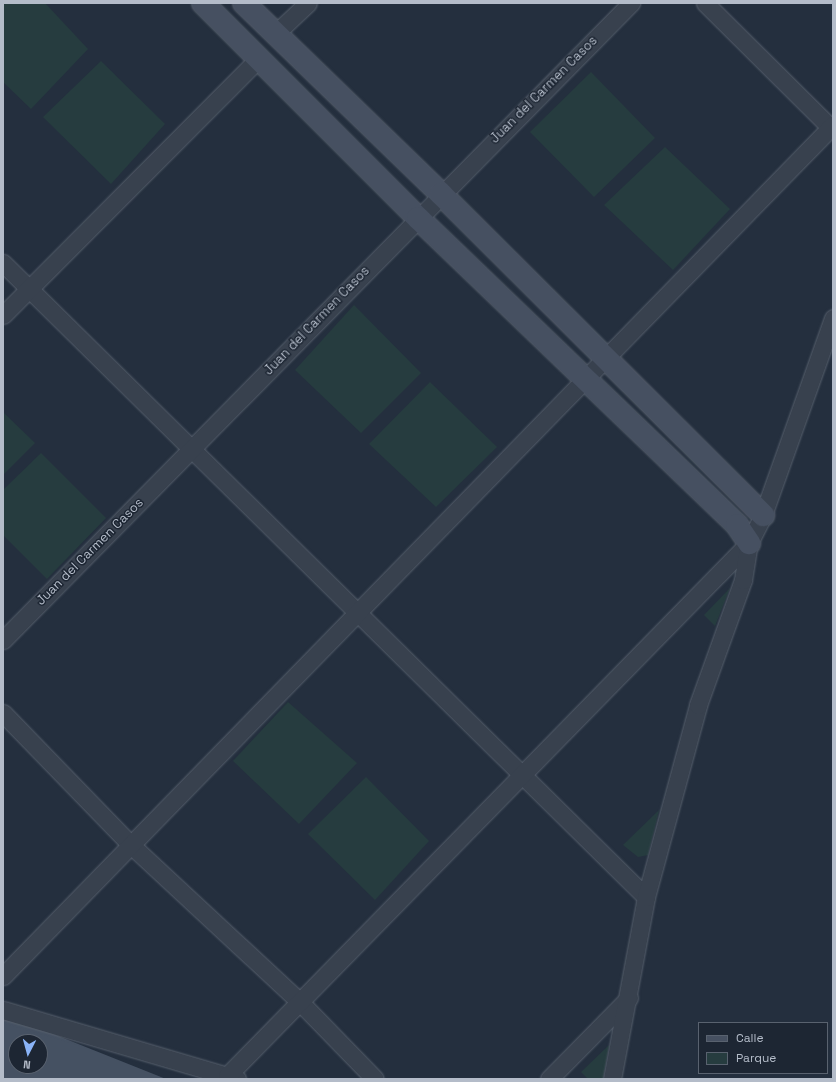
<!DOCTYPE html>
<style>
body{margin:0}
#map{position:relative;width:836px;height:1082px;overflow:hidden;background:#242f3e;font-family:"Space Grotesk",sans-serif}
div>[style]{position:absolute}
.green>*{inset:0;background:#263c3f}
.building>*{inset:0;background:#455162}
.roads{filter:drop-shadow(0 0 1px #565f6c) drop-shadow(0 0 1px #565f6c)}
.street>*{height:17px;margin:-8.5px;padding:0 8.5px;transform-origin:8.5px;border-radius:8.5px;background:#38414e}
.secondary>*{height:22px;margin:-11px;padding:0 11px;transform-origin:11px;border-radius:11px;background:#465061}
span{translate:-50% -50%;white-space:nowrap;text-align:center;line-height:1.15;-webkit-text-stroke:3px #1d2633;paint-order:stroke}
.street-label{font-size:13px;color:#b4bcc9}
.frame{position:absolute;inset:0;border:4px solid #b4bcc9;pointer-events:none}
.legend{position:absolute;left:698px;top:1022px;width:130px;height:52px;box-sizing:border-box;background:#1d2633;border:1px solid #59626f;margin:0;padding:5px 7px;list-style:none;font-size:12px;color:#b4bcc9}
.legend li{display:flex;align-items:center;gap:8px;height:20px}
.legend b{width:20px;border:1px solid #59626f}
.north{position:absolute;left:8px;top:1034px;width:40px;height:40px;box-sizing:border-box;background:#1d2633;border:1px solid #59626f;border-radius:50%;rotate:186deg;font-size:11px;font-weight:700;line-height:16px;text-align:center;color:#b4bcc9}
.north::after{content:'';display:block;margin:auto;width:14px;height:18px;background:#8ab4f8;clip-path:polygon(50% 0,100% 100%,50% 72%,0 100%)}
</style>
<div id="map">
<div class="green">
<i style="clip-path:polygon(3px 3px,45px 3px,88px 49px,31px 109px,3px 82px)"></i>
<i style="clip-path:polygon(101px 61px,165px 124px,111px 184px,43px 117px)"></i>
<i style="clip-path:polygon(591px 72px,655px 138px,594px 197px,530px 132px)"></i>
<i style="clip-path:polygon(665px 147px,730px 209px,673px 270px,604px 205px)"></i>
<i style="clip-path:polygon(354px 305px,421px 373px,361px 433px,295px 370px)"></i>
<i style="clip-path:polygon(430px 382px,497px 447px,436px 507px,369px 444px)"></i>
<i style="clip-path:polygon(3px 412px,35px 443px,3px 475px)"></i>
<i style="clip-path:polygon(41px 453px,106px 518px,47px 579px,3px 535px,3px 490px)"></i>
<i style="clip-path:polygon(730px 588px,715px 626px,704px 615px)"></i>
<i style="clip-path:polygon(288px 702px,357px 763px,299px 824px,233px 761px)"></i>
<i style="clip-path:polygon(366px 777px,429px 841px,375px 900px,308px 834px)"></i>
<i style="clip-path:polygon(659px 810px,648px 855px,638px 857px,623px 845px)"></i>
<i style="clip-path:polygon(609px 1045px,603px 1079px,588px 1079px,581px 1072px)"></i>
</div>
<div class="building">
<i style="clip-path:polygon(evenodd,3px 1014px,166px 1079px,3px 1079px,3px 1014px,16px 1042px,40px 1042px,40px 1066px,16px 1066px,16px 1042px)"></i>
</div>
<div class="roads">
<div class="street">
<i style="left:705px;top:3px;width:180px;rotate:44.8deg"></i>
<i style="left:275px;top:34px;width:45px;rotate:-43.2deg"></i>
<i style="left:3px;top:263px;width:903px;rotate:44.6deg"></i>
<i style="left:3px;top:315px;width:363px;rotate:-45.1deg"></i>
<i style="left:3px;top:640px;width:895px;rotate:-45.41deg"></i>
<i style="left:3px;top:713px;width:184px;rotate:45.9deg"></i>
<i style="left:131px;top:845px;width:231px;rotate:42.9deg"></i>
<i style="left:300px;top:1002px;width:107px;rotate:45.8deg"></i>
<i style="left:3px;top:976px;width:1189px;rotate:-45.72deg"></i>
<i style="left:3px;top:1010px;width:244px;rotate:16.4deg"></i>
<i style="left:227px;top:1076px;width:746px;rotate:-45.6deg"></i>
<i style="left:549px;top:1079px;width:114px;rotate:-45.4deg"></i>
<i style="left:612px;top:1079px;width:185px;rotate:-79.4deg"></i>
<i style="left:646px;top:897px;width:199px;rotate:-74.8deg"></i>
<i style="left:698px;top:705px;width:133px;rotate:-70.2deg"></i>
<i style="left:743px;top:580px;width:37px;rotate:-81deg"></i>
<i style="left:749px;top:543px;width:31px;rotate:-63deg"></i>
<i style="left:763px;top:515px;width:209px;rotate:-70.4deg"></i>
</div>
<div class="secondary">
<i style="left:203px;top:3px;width:304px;rotate:45deg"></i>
<i style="left:418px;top:218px;width:443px;rotate:43.9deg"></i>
<i style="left:737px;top:525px;width:22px;rotate:56deg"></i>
<i style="left:244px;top:3px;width:274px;rotate:44.1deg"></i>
<i style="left:441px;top:194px;width:455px;rotate:44.9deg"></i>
</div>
</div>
<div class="street-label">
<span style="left:544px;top:90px;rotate:-45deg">Juan del Carmen Casos</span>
<span style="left:317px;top:321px;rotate:-46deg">Juan del Carmen Casos</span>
<span style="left:90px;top:552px;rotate:-45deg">Juan del Carmen Casos</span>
</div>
<div class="frame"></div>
<ul class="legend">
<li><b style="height:5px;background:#465061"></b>Calle</li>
<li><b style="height:11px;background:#263c3f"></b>Parque</li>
</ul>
<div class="north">N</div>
</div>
